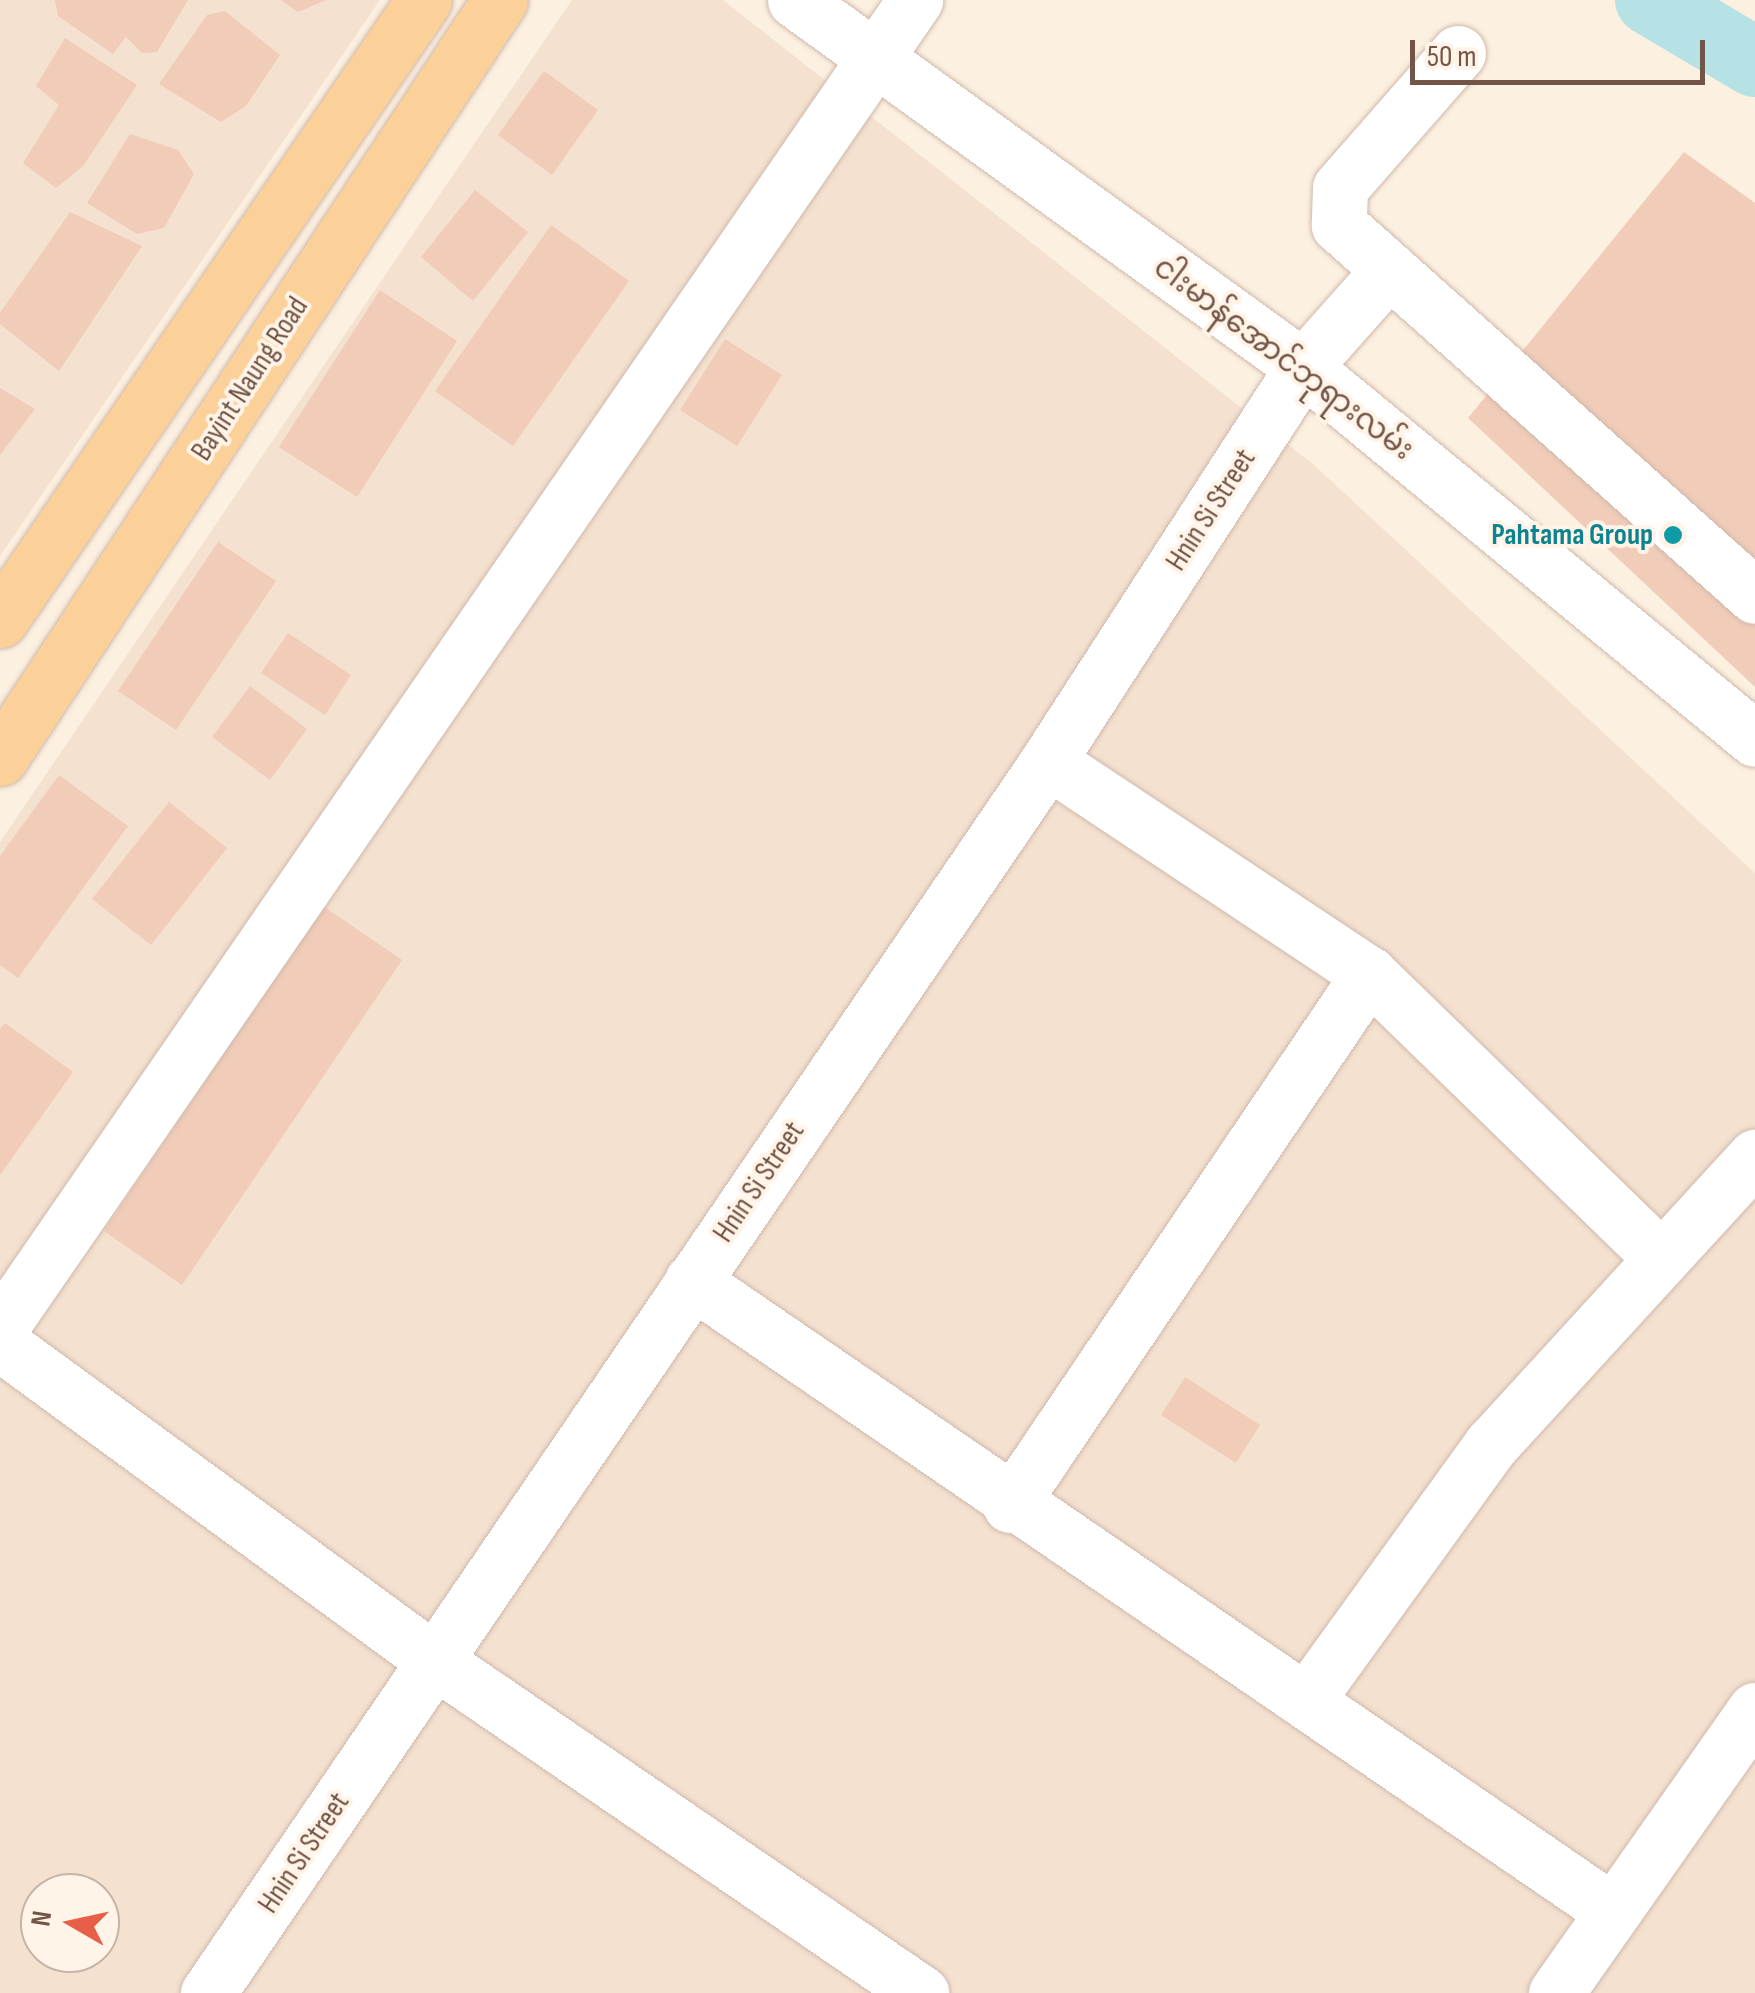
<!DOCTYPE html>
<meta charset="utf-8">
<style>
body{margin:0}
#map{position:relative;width:1755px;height:1993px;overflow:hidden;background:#fcf0e1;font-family:"Sofia Sans Condensed","Noto Sans Myanmar",sans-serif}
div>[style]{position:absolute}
.residential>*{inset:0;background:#f4e1d0}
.river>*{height:70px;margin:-35px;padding:0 35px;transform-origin:35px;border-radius:35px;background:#b6e1e5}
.building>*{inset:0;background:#f1ccb9}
.roads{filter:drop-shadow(0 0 2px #cfb9ab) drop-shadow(0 0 2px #cfb9ab)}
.minor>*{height:55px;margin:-27.5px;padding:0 27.5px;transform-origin:27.5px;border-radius:27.5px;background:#fff}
.major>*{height:55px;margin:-27.5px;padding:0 27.5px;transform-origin:27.5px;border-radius:27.5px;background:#fbd099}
.dots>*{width:28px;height:28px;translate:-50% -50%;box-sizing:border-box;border:5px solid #fff4e7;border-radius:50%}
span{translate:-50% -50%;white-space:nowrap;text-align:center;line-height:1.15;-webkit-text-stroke:8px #fff4e7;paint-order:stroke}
.street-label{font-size:30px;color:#735548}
.culture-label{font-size:30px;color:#0d838f;font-weight:700}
.right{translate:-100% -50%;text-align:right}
.north{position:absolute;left:20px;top:1873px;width:100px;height:100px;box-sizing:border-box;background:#fff4e7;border:2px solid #c7b4a7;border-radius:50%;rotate:279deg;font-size:28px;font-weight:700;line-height:40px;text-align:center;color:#735548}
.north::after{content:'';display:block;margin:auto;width:35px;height:45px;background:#e75f46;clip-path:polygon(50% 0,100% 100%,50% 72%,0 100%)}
.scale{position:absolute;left:1410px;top:40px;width:295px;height:45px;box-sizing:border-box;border:5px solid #735548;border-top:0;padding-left:12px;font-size:30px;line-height:35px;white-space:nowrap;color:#735548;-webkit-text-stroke:8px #fff4e7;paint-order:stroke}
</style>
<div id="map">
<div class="residential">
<i style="clip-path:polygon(0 0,380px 0,0 556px)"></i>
<i style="clip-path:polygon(evenodd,572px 0,723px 0,1314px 465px,1755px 873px,1755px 1993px,0 1993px,0 842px,572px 0,40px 1893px,100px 1893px,100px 1953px,40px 1953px,40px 1893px)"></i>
</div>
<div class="river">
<i style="left:1650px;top:0;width:122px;rotate:30.6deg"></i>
</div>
<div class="building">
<i style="clip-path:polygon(55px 0,188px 0,157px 52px,142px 53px,126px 37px,113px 54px,58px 16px)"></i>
<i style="clip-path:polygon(281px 0,326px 0,298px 12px)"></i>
<i style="clip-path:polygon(225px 11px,280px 55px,246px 106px,221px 122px,159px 84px,207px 15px)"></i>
<i style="clip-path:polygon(65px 38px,137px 85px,83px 166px,56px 188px,23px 163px,59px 105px,36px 86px)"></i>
<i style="clip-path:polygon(544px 71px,598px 110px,552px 175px,498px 135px)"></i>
<i style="clip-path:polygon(130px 134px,178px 150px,194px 174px,164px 228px,137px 234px,87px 203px)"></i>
<i style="clip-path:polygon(1684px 152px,1755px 203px,1755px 687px,1468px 418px)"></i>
<i style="clip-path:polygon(475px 190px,528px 232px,473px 301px,421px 257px)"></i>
<i style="clip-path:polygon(70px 212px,142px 246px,59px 371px,0 324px,0 313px)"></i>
<i style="clip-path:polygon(551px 225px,629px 281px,513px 446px,435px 391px)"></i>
<i style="clip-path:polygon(380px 290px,457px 341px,357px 497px,279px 447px)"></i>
<i style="clip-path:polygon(725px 339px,782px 375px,737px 446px,680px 410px)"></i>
<i style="clip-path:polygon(0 388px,35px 409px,0 455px)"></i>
<i style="clip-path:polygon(218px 542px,276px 581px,176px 730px,118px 691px)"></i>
<i style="clip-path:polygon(288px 633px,351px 675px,325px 715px,261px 673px)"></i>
<i style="clip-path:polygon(250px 686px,307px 729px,270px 780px,212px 737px)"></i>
<i style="clip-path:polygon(59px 775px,128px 826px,18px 978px,0 965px,0 856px)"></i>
<i style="clip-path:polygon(169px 802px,227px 848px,151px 945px,92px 899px)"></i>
<i style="clip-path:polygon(323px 906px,402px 960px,182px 1285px,104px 1231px)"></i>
<i style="clip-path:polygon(5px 1023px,73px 1072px,0 1175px,0 1029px)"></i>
<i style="clip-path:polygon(1185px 1377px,1260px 1425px,1236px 1463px,1161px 1415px)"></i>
</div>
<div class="roads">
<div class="minor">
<i style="left:795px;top:0;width:627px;rotate:35.85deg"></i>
<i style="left:1303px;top:367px;width:585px;rotate:39.45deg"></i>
<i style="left:1458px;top:53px;width:179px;rotate:131.2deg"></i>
<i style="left:1340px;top:188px;width:37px;rotate:92deg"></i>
<i style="left:1339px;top:225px;width:557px;rotate:41.73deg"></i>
<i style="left:1048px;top:761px;width:385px;rotate:33.6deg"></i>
<i style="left:1369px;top:974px;width:405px;rotate:44.2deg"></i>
<i style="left:692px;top:1281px;width:1114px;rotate:34.39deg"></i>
<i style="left:0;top:1328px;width:1613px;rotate:-55.43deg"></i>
<i style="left:0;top:1343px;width:539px;rotate:36.17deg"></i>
<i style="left:435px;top:1661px;width:589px;rotate:34.34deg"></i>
<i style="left:1010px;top:1505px;width:641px;rotate:-55.94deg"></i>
<i style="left:1307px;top:1699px;width:314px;rotate:-54.1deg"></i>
<i style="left:1491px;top:1445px;width:391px;rotate:-47.5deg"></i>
<i style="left:208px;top:1993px;width:1491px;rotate:-55.71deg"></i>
<i style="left:1048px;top:761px;width:469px;rotate:-57.1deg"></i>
<i style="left:1303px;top:367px;width:130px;rotate:-48.4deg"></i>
<i style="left:1556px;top:1993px;width:346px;rotate:-54.9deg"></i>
</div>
<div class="major">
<i style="left:0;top:620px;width:751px;rotate:-55.63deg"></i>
<i style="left:0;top:758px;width:908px;rotate:-56.59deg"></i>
</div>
</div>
<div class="dots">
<i style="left:1673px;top:535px;background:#0f9aa8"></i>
</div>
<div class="street-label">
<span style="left:1283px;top:359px;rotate:37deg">ငါးမာန်အောင်ဘုရားလမ်း</span>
<span style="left:250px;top:379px;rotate:-57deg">Bayint Naung Road</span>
<span style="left:1211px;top:510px;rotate:-57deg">Hnin Si Street</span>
<span style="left:759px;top:1182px;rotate:-56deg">Hnin Si Street</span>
<span style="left:304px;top:1853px;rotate:-56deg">Hnin Si Street</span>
</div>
<div class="culture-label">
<span class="right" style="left:1653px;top:535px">Pahtama Group</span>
</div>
<div class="north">N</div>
<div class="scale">50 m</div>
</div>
